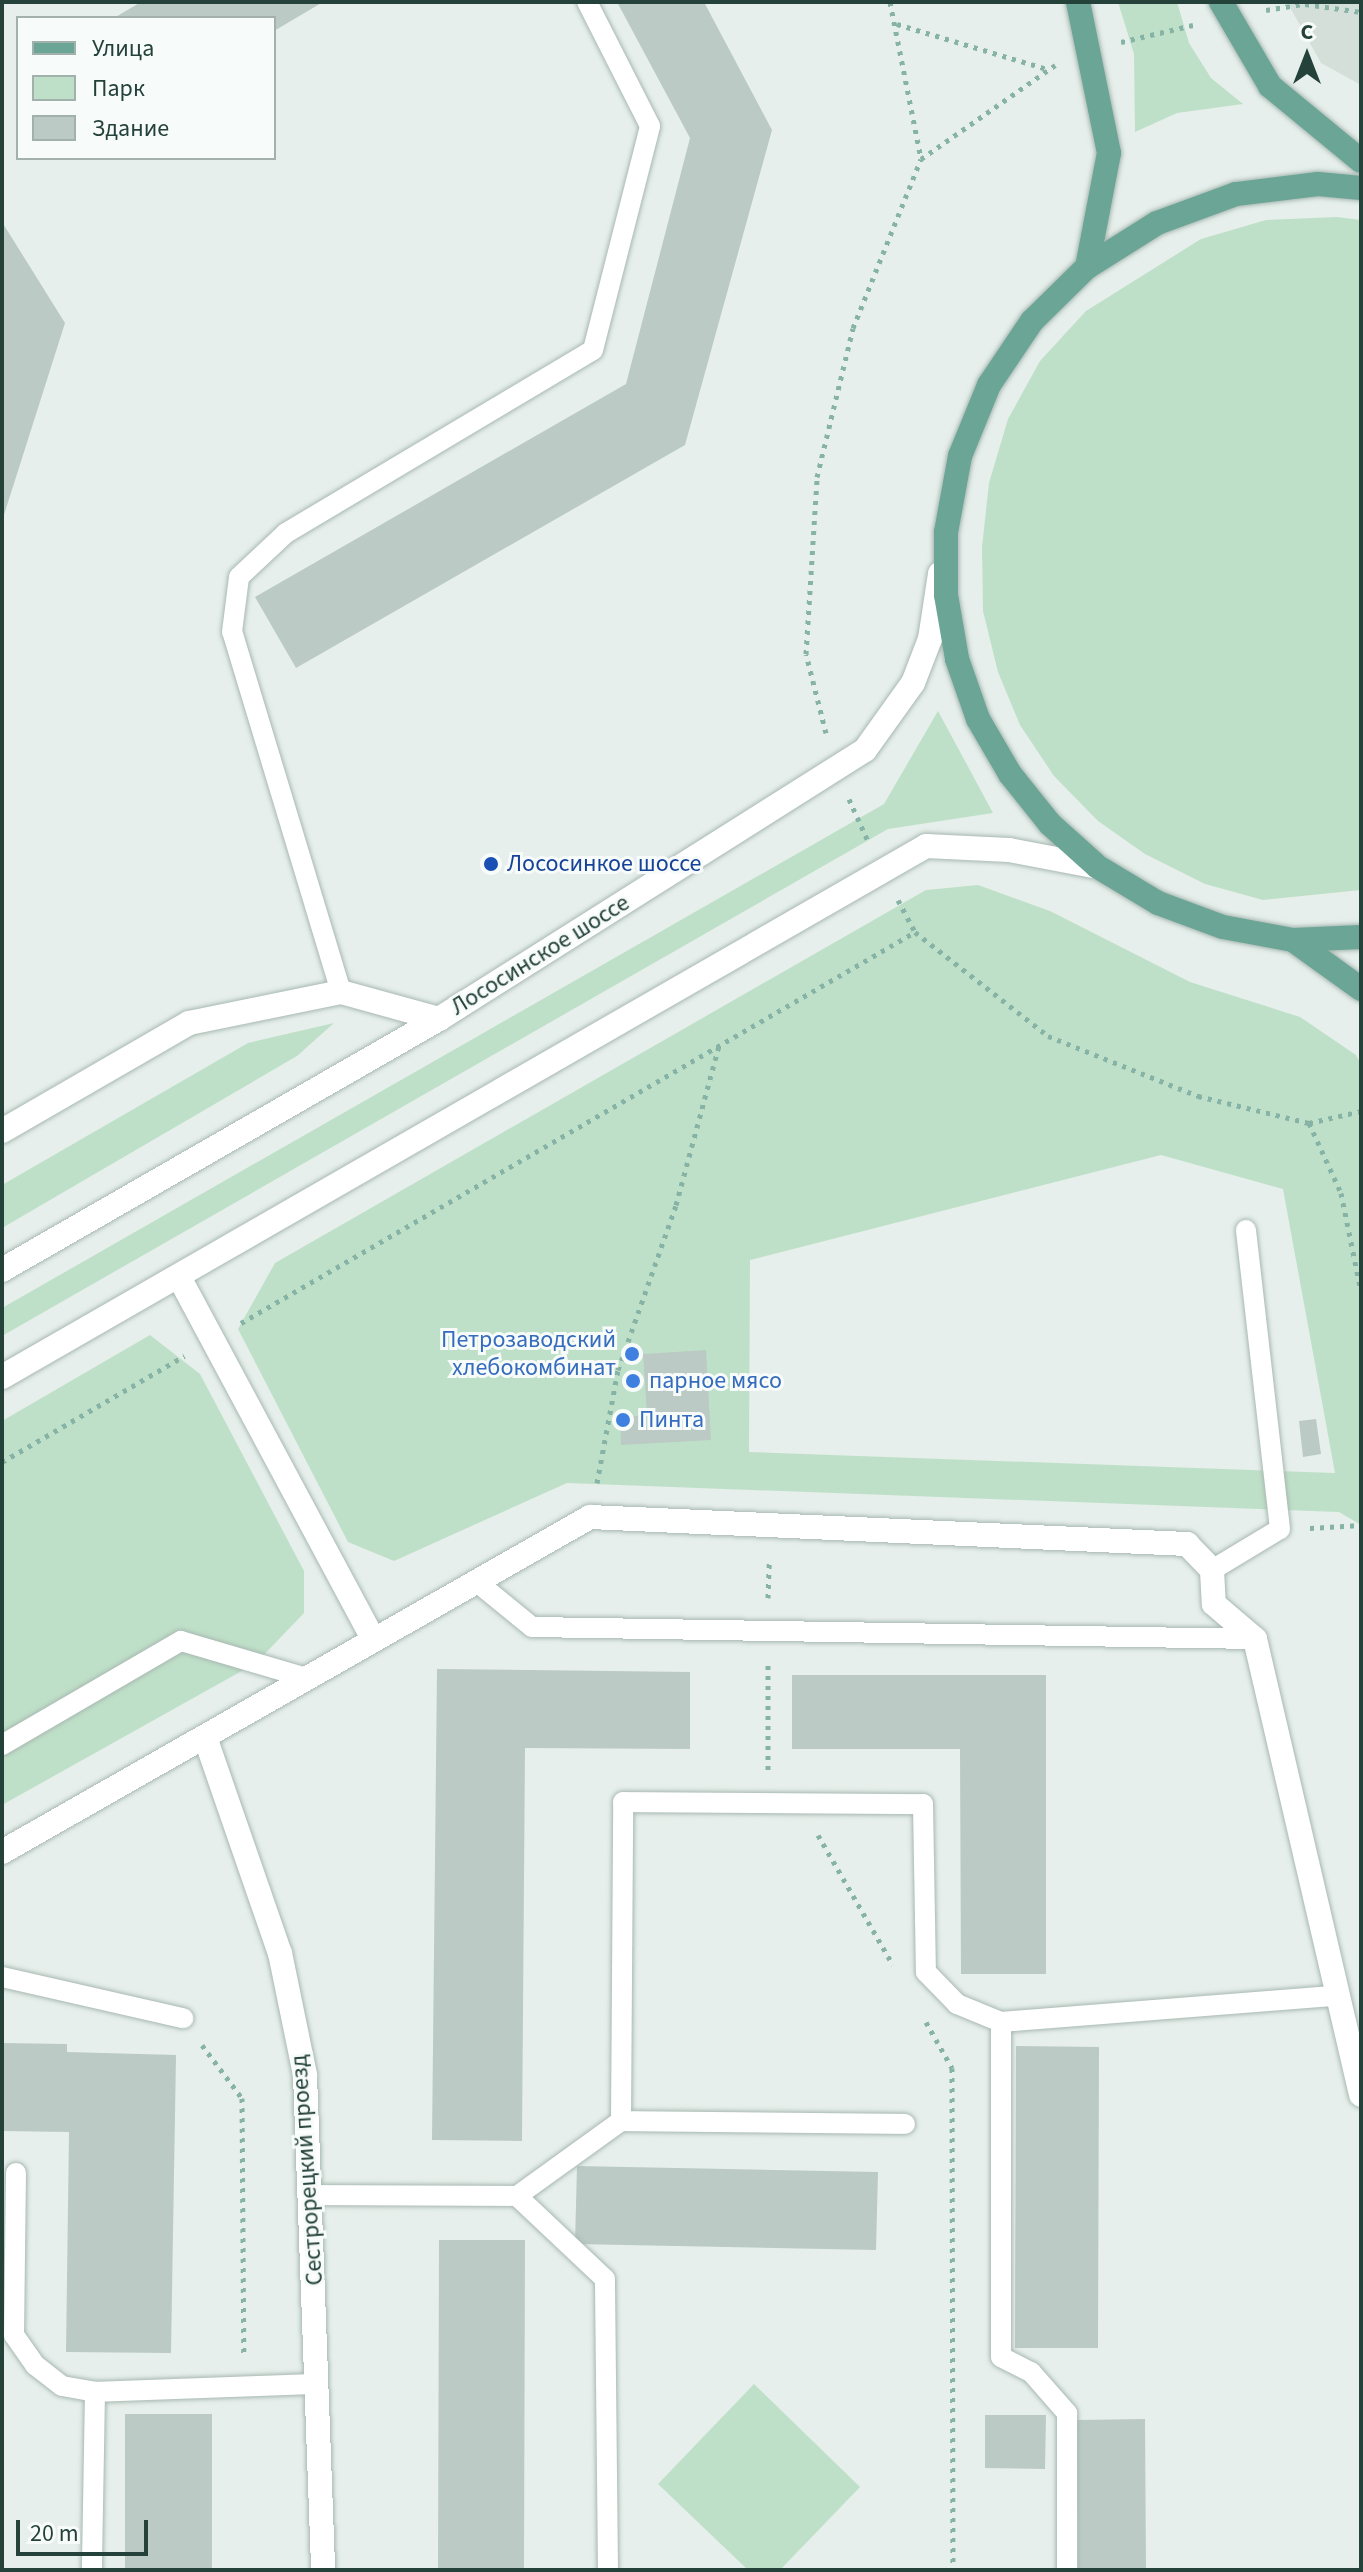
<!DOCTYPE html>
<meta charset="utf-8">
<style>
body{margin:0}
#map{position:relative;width:1363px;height:2572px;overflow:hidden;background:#e6efeb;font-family:"Source Sans 3",sans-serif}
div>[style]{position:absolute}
.built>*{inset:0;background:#d4dfda}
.green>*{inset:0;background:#bfe0c8}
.building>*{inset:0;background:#bbcac4}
.path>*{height:5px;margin-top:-2.5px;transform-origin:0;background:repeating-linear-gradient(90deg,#86b3a5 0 4px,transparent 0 10px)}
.roads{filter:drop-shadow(0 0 2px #a8b8b2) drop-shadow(0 0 2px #a8b8b2)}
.lane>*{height:20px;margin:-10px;padding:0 10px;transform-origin:10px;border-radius:10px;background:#fff}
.street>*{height:24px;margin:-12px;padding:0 12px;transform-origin:12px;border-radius:12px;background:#fff}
.secondary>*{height:24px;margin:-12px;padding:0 12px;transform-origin:12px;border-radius:12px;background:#fff}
.primary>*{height:24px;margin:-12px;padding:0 12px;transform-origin:12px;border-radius:12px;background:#6aa596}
.dots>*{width:22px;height:22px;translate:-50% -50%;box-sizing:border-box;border:4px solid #f7fbf9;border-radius:50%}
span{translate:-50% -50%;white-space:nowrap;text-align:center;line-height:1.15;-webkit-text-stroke:6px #f7fbf9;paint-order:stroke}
.transit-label{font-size:24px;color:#164399}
.left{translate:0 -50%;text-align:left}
.street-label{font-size:24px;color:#24423a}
.shop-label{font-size:24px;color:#366cbe}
.right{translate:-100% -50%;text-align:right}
.frame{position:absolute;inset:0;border:4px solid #24423a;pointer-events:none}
.legend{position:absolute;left:16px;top:16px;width:260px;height:144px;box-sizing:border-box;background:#f7fbf9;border:2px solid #a3b1ad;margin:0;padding:10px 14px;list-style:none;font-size:24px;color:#24423a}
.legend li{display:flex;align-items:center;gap:16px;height:40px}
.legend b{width:40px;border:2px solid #a3b1ad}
.north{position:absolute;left:1267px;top:16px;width:80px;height:80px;-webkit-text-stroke:6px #f7fbf9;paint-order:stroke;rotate:0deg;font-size:22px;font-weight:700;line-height:32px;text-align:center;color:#24423a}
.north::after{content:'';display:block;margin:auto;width:28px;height:36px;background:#24423a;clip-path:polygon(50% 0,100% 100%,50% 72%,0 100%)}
.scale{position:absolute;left:16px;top:2520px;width:132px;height:36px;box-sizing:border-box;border:4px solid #24423a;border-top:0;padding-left:10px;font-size:24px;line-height:28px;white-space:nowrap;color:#24423a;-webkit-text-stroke:6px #f7fbf9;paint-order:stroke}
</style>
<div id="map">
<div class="built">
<i style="clip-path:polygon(1287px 2px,1361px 2px,1361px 85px,1321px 63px)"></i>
</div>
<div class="green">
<i style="clip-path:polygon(1118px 2px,1177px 2px,1189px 43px,1211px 78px,1243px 104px,1177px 113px,1135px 132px,1134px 54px)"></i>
<i style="clip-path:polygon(1337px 217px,1361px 220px,1361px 890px,1263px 900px,1205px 884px,1145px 854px,1098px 821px,1054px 776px,1020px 725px,998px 672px,983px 611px,982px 547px,989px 483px,1008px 419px,1040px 361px,1086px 311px,1201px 239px,1266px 220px)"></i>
<i style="clip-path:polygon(938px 711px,993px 813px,888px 829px,2px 1336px,2px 1308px,884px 804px)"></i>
<i style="clip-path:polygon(evenodd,978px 885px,1050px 911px,1190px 982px,1300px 1017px,1356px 1055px,1361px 1064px,1361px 1525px,1339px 1512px,567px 1483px,394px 1561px,348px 1542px,238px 1329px,275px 1263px,926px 890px,978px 885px,1161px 1155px,1283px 1189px,1335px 1473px,749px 1452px,750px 1260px,1161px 1155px)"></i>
<i style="clip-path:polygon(334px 1023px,297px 1056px,2px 1228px,2px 1185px,248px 1043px)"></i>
<i style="clip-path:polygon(150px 1335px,200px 1374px,304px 1571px,304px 1613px,256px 1663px,2px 1805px,2px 1421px)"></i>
<i style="clip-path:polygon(754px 2384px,860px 2487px,780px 2570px,748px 2570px,658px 2484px)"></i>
</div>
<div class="building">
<i style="clip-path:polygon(141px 2px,323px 2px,274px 31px,274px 18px,114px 18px)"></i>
<i style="clip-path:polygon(617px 2px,704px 2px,772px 130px,685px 445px,296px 668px,255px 597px,626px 384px,690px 138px)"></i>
<i style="clip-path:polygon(2px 222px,65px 323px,3px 518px,2px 518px)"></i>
<i style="clip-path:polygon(706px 1350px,711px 1440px,621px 1445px,620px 1417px,647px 1415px,643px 1354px)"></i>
<i style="clip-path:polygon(1316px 1419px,1321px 1454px,1303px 1457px,1299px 1421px)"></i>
<i style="clip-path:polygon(437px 1669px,690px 1672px,690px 1749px,525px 1748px,522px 2141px,432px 2140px)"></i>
<i style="clip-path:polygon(792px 1675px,1046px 1675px,1046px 1974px,961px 1974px,960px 1749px,792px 1749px)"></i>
<i style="clip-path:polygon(2px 2043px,67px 2044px,67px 2052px,176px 2055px,171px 2353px,66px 2352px,69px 2132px,2px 2131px)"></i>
<i style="clip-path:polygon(1016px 2046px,1099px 2047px,1098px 2348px,1015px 2348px)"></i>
<i style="clip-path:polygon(577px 2166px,878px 2172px,876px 2250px,575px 2244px)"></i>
<i style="clip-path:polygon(439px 2240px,525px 2240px,524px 2570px,438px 2570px)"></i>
<i style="clip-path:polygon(125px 2414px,212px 2414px,212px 2570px,125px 2570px)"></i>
<i style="clip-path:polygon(985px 2415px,1046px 2415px,1045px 2469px,985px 2468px)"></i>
<i style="clip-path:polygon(1145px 2419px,1146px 2570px,1078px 2570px,1077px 2420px)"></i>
</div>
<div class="path">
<i style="left:890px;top:2px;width:160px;rotate:78.8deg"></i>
<i style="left:1266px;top:10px;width:39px;rotate:-9deg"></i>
<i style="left:1305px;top:4px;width:57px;rotate:8.1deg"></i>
<i style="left:897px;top:24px;width:157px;rotate:16.7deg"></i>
<i style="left:1121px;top:42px;width:74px;rotate:-13.3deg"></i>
<i style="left:826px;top:733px;width:81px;rotate:-104.2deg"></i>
<i style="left:806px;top:654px;width:177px;rotate:-86.4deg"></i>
<i style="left:817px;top:477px;width:153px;rotate:-76.4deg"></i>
<i style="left:853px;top:328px;width:182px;rotate:-68.1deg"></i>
<i style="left:921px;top:159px;width:164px;rotate:-35deg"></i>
<i style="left:849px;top:799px;width:46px;rotate:65.7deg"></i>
<i style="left:898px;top:900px;width:36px;rotate:62deg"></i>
<i style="left:915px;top:932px;width:169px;rotate:38deg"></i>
<i style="left:1048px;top:1036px;width:162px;rotate:21.8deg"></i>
<i style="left:1198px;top:1096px;width:114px;rotate:13.7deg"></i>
<i style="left:1309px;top:1123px;width:53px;rotate:-13deg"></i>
<i style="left:1309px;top:1123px;width:77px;rotate:65.4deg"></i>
<i style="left:1341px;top:1193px;width:100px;rotate:78.5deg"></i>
<i style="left:241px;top:1323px;width:779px;rotate:-30.12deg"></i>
<i style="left:2px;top:1462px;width:211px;rotate:-30.2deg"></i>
<i style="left:597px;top:1483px;width:115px;rotate:-79.5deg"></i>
<i style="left:618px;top:1370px;width:175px;rotate:-70.6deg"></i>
<i style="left:676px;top:1205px;width:165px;rotate:-74.9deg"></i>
<i style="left:1310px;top:1528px;width:51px;rotate:-3.4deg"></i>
<i style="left:768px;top:1598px;width:38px;rotate:-88deg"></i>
<i style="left:768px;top:1770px;width:106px;rotate:-90deg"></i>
<i style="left:818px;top:1835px;width:150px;rotate:60deg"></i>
<i style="left:926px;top:2022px;width:53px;rotate:60.5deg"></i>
<i style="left:952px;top:2068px;width:502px;rotate:89.89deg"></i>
<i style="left:202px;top:2045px;width:66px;rotate:53deg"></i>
<i style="left:242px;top:2098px;width:256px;rotate:89.6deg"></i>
</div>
<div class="roads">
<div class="lane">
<i style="left:341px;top:992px;width:376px;rotate:-106.8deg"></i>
<i style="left:232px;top:632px;width:55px;rotate:-82.7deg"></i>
<i style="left:239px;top:577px;width:64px;rotate:-43.1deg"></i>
<i style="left:286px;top:533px;width:357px;rotate:-30.8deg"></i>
<i style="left:593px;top:350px;width:231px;rotate:-75.7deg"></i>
<i style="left:650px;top:126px;width:139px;rotate:-116.9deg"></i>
<i style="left:1212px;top:1570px;width:79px;rotate:-31.1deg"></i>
<i style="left:1280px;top:1529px;width:301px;rotate:-96.5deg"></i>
<i style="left:477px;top:1582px;width:71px;rotate:39.3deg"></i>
<i style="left:532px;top:1627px;width:723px;rotate:0.95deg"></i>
<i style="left:2px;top:1745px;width:207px;rotate:-30.2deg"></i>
<i style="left:181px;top:1641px;width:131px;rotate:16.4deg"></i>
<i style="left:2px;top:1977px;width:186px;rotate:12.8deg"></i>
<i style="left:1001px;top:2022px;width:335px;rotate:-4.5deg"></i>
<i style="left:621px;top:2121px;width:284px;rotate:0.6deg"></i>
<i style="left:16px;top:2173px;width:162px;rotate:90.7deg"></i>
<i style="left:14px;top:2335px;width:37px;rotate:55deg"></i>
<i style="left:35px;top:2365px;width:34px;rotate:38deg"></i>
<i style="left:62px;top:2386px;width:34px;rotate:10deg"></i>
<i style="left:95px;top:2392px;width:178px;rotate:91deg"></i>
<i style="left:313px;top:2195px;width:204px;rotate:0.3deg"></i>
<i style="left:95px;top:2392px;width:223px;rotate:-2.1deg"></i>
<i style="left:608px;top:2570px;width:291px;rotate:-90.6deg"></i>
<i style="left:605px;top:2279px;width:121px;rotate:-136.7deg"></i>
<i style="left:517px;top:2196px;width:128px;rotate:-35.8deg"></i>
<i style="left:621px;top:2121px;width:319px;rotate:-89.6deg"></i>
<i style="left:623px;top:1802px;width:300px;rotate:0.4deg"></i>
<i style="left:923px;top:1804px;width:168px;rotate:89deg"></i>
<i style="left:926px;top:1972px;width:45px;rotate:45.9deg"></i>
<i style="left:957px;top:2004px;width:48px;rotate:22.2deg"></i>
<i style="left:1001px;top:2022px;width:335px;rotate:90deg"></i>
<i style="left:1001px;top:2357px;width:34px;rotate:27deg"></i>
<i style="left:1031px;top:2372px;width:55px;rotate:48.7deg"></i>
<i style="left:1067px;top:2413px;width:157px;rotate:90deg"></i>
</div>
<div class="street">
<i style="left:2px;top:1131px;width:216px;rotate:-30deg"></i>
<i style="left:189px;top:1023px;width:155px;rotate:-11.5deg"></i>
<i style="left:341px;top:992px;width:102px;rotate:15.4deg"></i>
<i style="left:179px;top:1277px;width:412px;rotate:61.8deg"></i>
<i style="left:205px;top:1737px;width:229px;rotate:70.9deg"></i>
<i style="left:280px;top:1953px;width:125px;rotate:78.4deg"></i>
<i style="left:305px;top:2075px;width:495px;rotate:87.9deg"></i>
<i style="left:2px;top:1852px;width:677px;rotate:-29.67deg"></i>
<i style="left:590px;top:1517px;width:598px;rotate:2.59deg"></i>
<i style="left:1187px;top:1544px;width:36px;rotate:46deg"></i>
<i style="left:1212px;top:1570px;width:34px;rotate:87deg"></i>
<i style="left:1214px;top:1604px;width:54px;rotate:40.5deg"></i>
<i style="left:1255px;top:1639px;width:468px;rotate:76.9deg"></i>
</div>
<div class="secondary">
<i style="left:2px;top:1270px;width:504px;rotate:-29.87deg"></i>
<i style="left:439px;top:1019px;width:504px;rotate:-32.27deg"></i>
<i style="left:865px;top:750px;width:82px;rotate:-54.4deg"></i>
<i style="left:913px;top:683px;width:47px;rotate:-68.9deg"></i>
<i style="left:930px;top:639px;width:66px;rotate:-81.3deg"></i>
<i style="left:2px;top:1377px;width:1066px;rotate:-29.88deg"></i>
<i style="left:926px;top:846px;width:83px;rotate:2.8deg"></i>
<i style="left:1009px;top:850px;width:91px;rotate:10.8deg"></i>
</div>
<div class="primary">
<i style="left:1078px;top:2px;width:154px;rotate:78.4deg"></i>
<i style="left:1109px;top:153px;width:116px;rotate:100.9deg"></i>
<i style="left:1221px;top:2px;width:97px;rotate:59.7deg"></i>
<i style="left:1270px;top:86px;width:118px;rotate:39.5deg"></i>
<i style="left:1361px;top:188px;width:43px;rotate:-174.7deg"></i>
<i style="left:1318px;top:184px;width:83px;rotate:173deg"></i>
<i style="left:1236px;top:194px;width:84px;rotate:159.8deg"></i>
<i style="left:1157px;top:223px;width:83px;rotate:147.8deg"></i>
<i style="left:1087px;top:267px;width:77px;rotate:135.5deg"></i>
<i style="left:1032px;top:321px;width:77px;rotate:123.9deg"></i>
<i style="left:989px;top:385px;width:77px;rotate:112.2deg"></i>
<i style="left:960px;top:456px;width:77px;rotate:100.4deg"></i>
<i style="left:946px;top:532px;width:63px;rotate:90deg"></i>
<i style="left:946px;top:595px;width:65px;rotate:80.2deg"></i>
<i style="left:957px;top:659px;width:64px;rotate:70.7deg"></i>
<i style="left:978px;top:719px;width:64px;rotate:59.8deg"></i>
<i style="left:1010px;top:774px;width:64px;rotate:51.3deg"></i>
<i style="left:1050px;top:824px;width:64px;rotate:41.9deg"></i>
<i style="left:1098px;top:867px;width:70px;rotate:31deg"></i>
<i style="left:1158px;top:903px;width:69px;rotate:20.3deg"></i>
<i style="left:1223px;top:927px;width:71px;rotate:10.5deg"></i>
<i style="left:1293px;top:940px;width:68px;rotate:-2.5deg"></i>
<i style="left:1293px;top:940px;width:84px;rotate:35.8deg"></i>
</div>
</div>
<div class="dots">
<i style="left:491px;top:864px;background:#1a4fb4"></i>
<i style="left:632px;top:1354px;background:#3f7fe0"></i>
<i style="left:633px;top:1381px;background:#3f7fe0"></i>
<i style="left:623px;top:1420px;background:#3f7fe0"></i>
</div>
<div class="transit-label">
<span class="left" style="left:507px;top:864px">Лососинкое шоссе</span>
</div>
<div class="street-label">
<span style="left:540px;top:955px;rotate:-32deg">Лососинское шоссе</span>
<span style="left:307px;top:2170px;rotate:-94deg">Сестрорецкий проезд</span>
</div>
<div class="shop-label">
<span class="right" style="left:616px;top:1354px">Петрозаводский<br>хлебокомбинат</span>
<span class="left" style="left:649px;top:1381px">парное мясо</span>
<span class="left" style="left:639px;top:1420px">Пинта</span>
</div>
<div class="frame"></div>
<ul class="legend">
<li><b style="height:10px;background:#6aa596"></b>Улица</li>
<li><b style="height:22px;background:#bfe0c8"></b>Парк</li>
<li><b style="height:22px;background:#bbcac4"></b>Здание</li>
</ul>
<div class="north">С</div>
<div class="scale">20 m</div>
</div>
